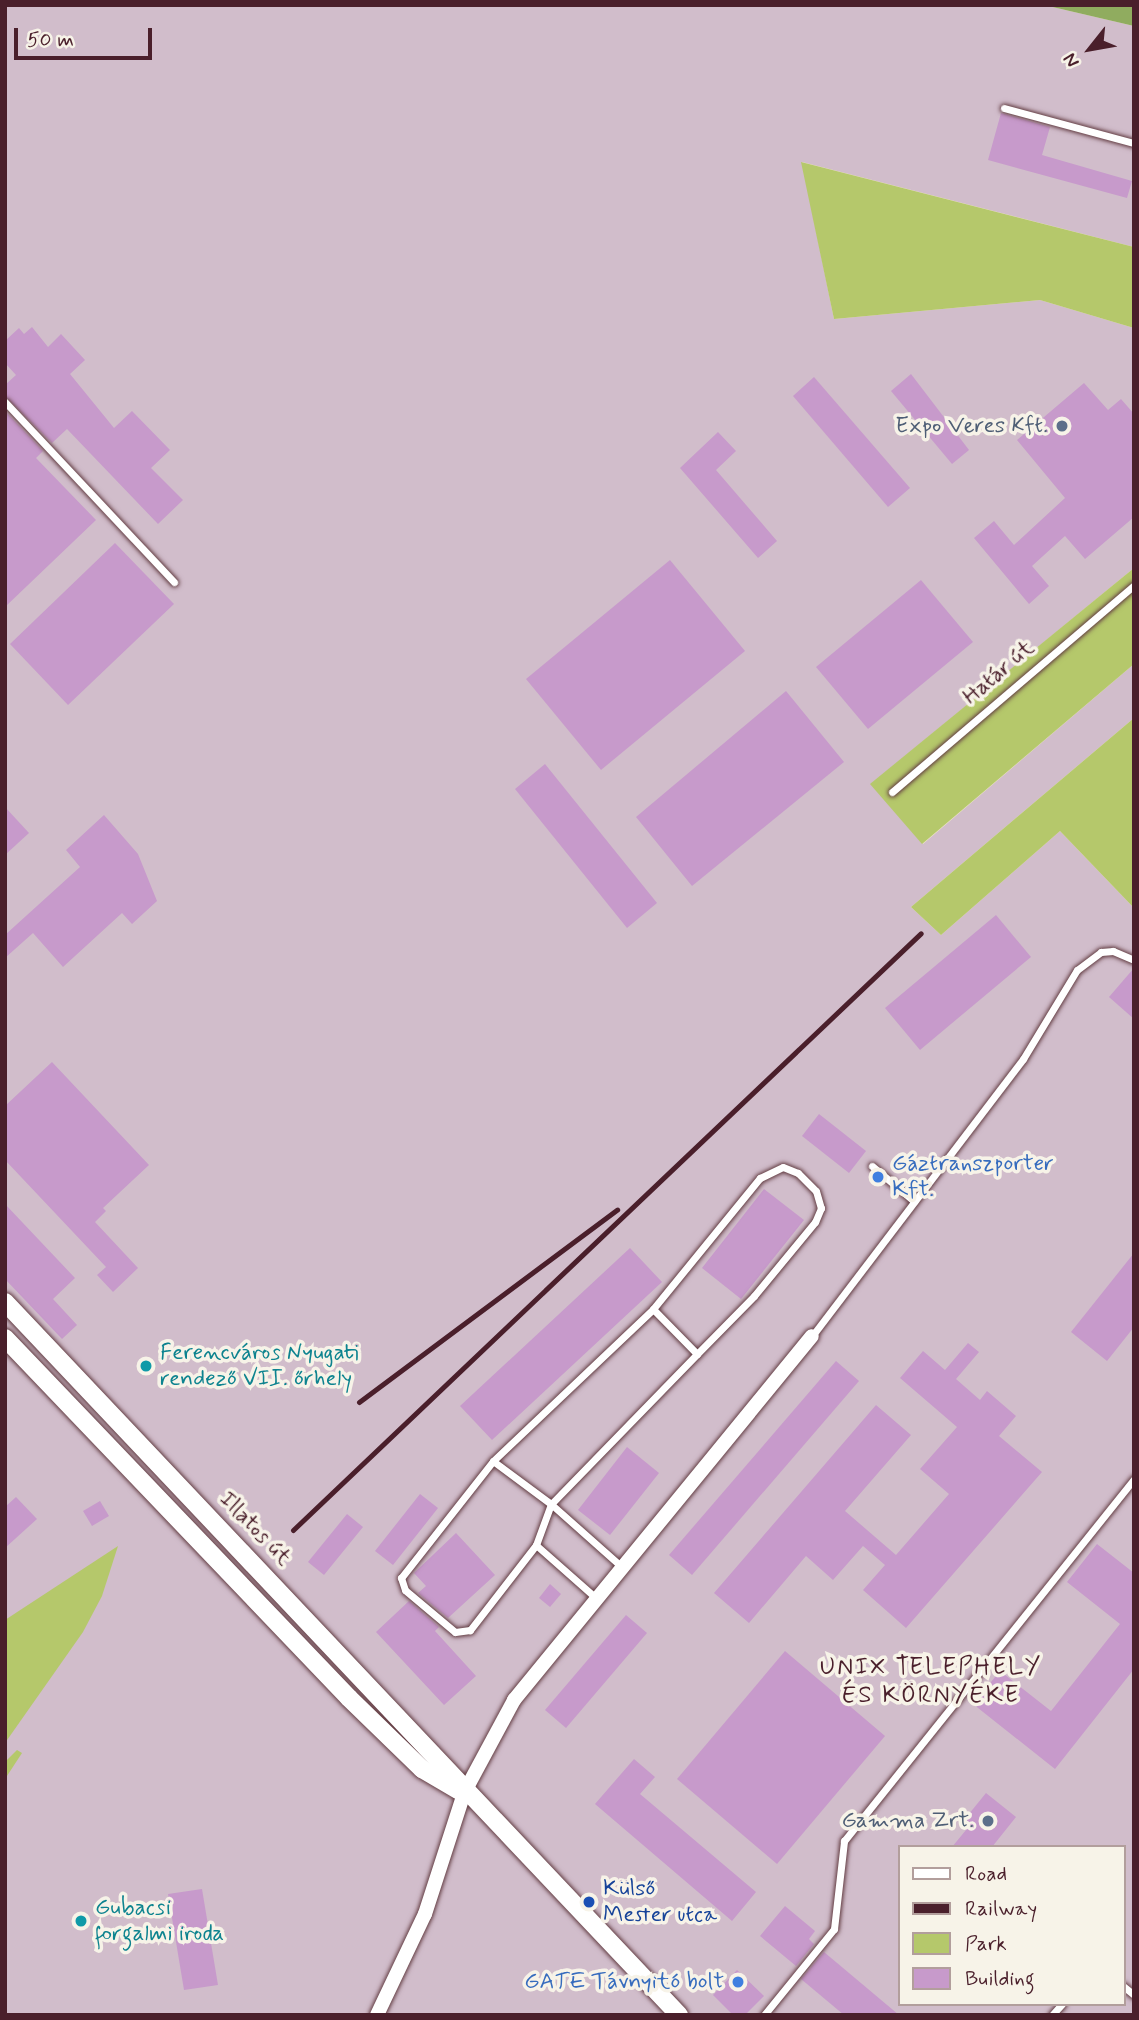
<!DOCTYPE html>
<meta charset="utf-8">
<style>
body{margin:0}
#map{position:relative;width:1139px;height:2020px;overflow:hidden;background:#eee5c9;font-family:Mynerve,sans-serif}
div>[style]{position:absolute}
.industrial>*{inset:0;background:#d1bdcb}
.green>*{inset:0;background:#b5c86b}
.forest>*{inset:0;background:#90ac5f}
.building>*{inset:0;background:#c79acb}
.roads{filter:drop-shadow(0 0 2px #633d43) drop-shadow(0 0 2px #633d43)}
.service>*{height:7px;margin:-3.5px;padding:0 3.5px;transform-origin:3.5px;border-radius:3.5px;background:#fff}
.minor>*{height:14px;margin:-7px;padding:0 7px;transform-origin:7px;border-radius:7px;background:#fff}
.tertiary>*{height:18px;margin:-9px;padding:0 9px;transform-origin:9px;border-radius:9px;background:#fff}
.rail>*{height:5px;margin:-2.5px;padding:0 2.5px;transform-origin:2.5px;border-radius:2.5px;background:#4a1f2b}
.dots>*{width:19px;height:19px;translate:-50% -50%;box-sizing:border-box;border:4px solid #f7f3e8;border-radius:50%}
span{translate:-50% -50%;white-space:nowrap;text-align:center;line-height:1.15;-webkit-text-stroke:7px #f7f3e8;paint-order:stroke}
.service-label{font-size:23px;color:#4e5e75}
.right{translate:-100% -50%;text-align:right}
.street-label{font-size:23px;color:#4a1f2b}
.shop-label{font-size:23px;color:#366cbe}
.left{translate:0 -50%;text-align:left}
.culture-label{font-size:23px;color:#0d838f}
.transit-label{font-size:23px;color:#164399}
.neighbourhood-label{font-size:24px;color:#4a1f2b;letter-spacing:2px}
.frame{position:absolute;inset:0;border:7px solid #4a1f2b;pointer-events:none}
.legend{position:absolute;left:898px;top:1845px;width:228px;height:161px;box-sizing:border-box;background:#f7f3e8;border:2px solid #b29e9c;margin:0;padding:9px 12px;list-style:none;font-size:21px;color:#4a1f2b}
.legend li{display:flex;align-items:center;gap:14px;height:35px}
.legend b{width:35px;border:2px solid #b29e9c}
.north{position:absolute;left:1055px;top:14px;width:70px;height:70px;-webkit-text-stroke:5px #f7f3e8;paint-order:stroke;rotate:239deg;font-size:19px;font-weight:700;line-height:28px;text-align:center;color:#4a1f2b}
.north::after{content:'';display:block;margin:auto;width:24px;height:32px;background:#4a1f2b;clip-path:polygon(50% 0,100% 100%,50% 72%,0 100%)}
.scale{position:absolute;left:14px;top:28px;width:138px;height:32px;box-sizing:border-box;border:4px solid #4a1f2b;border-top:0;padding-left:9px;font-size:21px;line-height:24px;white-space:nowrap;color:#4a1f2b;-webkit-text-stroke:5px #f7f3e8;paint-order:stroke}
</style>
<div id="map">
<div class="industrial">
<i style="clip-path:polygon(evenodd,5px 5px,1044px 5px,1134px 26px,1134px 247px,802px 162px,834px 319px,1040px 300px,1134px 328px,1134px 568px,871px 784px,923px 844px,1134px 664px,1134px 718px,911px 907px,941px 935px,1060px 831px,1134px 908px,1134px 2015px,5px 2015px,5px 5px,899px 1847px,1123px 1847px,1123px 2004px,899px 2004px,899px 1847px)"></i>
</div>
<div class="green">
<i style="clip-path:polygon(801px 162px,1134px 247px,1134px 328px,1040px 300px,834px 319px)"></i>
<i style="clip-path:polygon(1134px 568px,1134px 664px,922px 844px,870px 784px)"></i>
<i style="clip-path:polygon(1134px 718px,1134px 908px,1060px 831px,941px 935px,911px 907px)"></i>
<i style="clip-path:polygon(118px 1546px,102px 1596px,83px 1632px,5px 1743px,5px 1620px)"></i>
<i style="clip-path:polygon(17px 1750px,22px 1753px,5px 1779px,5px 1762px)"></i>
</div>
<div class="forest">
<i style="clip-path:polygon(1044px 5px,1134px 5px,1134px 26px)"></i>
</div>
<div class="building">
<i style="clip-path:polygon(1001px 113px,1050px 127px,1042px 155px,1132px 181px,1127px 198px,988px 160px)"></i>
<i style="clip-path:polygon(32px 327px,48px 347px,61px 334px,85px 360px,70px 374px,114px 428px,132px 411px,170px 450px,151px 468px,183px 500px,158px 524px,67px 429px,52px 443px,5px 396px,5px 385px,16px 375px,5px 363px,5px 341px,19px 328px,24px 334px)"></i>
<i style="clip-path:polygon(911px 374px,969px 450px,952px 464px,891px 391px)"></i>
<i style="clip-path:polygon(814px 377px,910px 488px,888px 507px,793px 396px)"></i>
<i style="clip-path:polygon(1084px 383px,1108px 410px,1121px 399px,1134px 414px,1134px 517px,1085px 559px,1065px 536px,1032px 566px,1049px 586px,1029px 604px,974px 538px,994px 521px,1014px 545px,1065px 498px,1017px 440px)"></i>
<i style="clip-path:polygon(5px 411px,43px 451px,36px 458px,96px 520px,5px 607px)"></i>
<i style="clip-path:polygon(718px 432px,736px 451px,716px 470px,777px 541px,758px 558px,680px 468px)"></i>
<i style="clip-path:polygon(115px 543px,174px 604px,68px 705px,10px 644px)"></i>
<i style="clip-path:polygon(670px 560px,745px 651px,601px 770px,526px 679px)"></i>
<i style="clip-path:polygon(921px 580px,973px 642px,868px 729px,816px 667px)"></i>
<i style="clip-path:polygon(786px 691px,844px 762px,692px 886px,636px 817px)"></i>
<i style="clip-path:polygon(545px 764px,657px 903px,627px 928px,515px 789px)"></i>
<i style="clip-path:polygon(5px 807px,29px 833px,5px 855px)"></i>
<i style="clip-path:polygon(104px 815px,138px 854px,157px 901px,132px 924px,122px 913px,63px 967px,33px 933px,5px 958px,5px 935px,80px 867px,66px 850px)"></i>
<i style="clip-path:polygon(996px 915px,1031px 957px,920px 1050px,885px 1008px)"></i>
<i style="clip-path:polygon(1134px 968px,1134px 1019px,1109px 997px)"></i>
<i style="clip-path:polygon(52px 1062px,149px 1165px,103px 1208px,106px 1211px,95px 1222px,138px 1268px,113px 1292px,97px 1275px,106px 1267px,5px 1160px,5px 1106px)"></i>
<i style="clip-path:polygon(819px 1114px,866px 1151px,849px 1173px,802px 1136px)"></i>
<i style="clip-path:polygon(764px 1189px,804px 1220px,741px 1299px,702px 1268px)"></i>
<i style="clip-path:polygon(5px 1204px,75px 1278px,53px 1299px,77px 1325px,62px 1339px,5px 1279px)"></i>
<i style="clip-path:polygon(630px 1248px,662px 1282px,492px 1440px,460px 1406px)"></i>
<i style="clip-path:polygon(1134px 1253px,1134px 1327px,1107px 1361px,1071px 1332px)"></i>
<i style="clip-path:polygon(968px 1343px,979px 1352px,956px 1379px,980px 1400px,987px 1391px,1016px 1416px,999px 1436px,1042px 1472px,906px 1628px,863px 1590px,885px 1565px,863px 1546px,833px 1580px,806px 1556px,749px 1623px,714px 1593px,876px 1405px,911px 1435px,845px 1511px,896px 1555px,949px 1494px,920px 1469px,957px 1427px,900px 1378px,923px 1351px,945px 1370px)"></i>
<i style="clip-path:polygon(836px 1361px,859px 1381px,692px 1575px,669px 1555px)"></i>
<i style="clip-path:polygon(627px 1447px,659px 1473px,610px 1535px,578px 1510px)"></i>
<i style="clip-path:polygon(420px 1494px,438px 1508px,393px 1565px,375px 1551px)"></i>
<i style="clip-path:polygon(16px 1497px,37px 1519px,5px 1548px,5px 1507px)"></i>
<i style="clip-path:polygon(100px 1501px,109px 1516px,92px 1526px,83px 1511px)"></i>
<i style="clip-path:polygon(347px 1514px,363px 1527px,324px 1575px,308px 1562px)"></i>
<i style="clip-path:polygon(456px 1533px,495px 1575px,448px 1618px,418px 1593px,426px 1586px,414px 1573px)"></i>
<i style="clip-path:polygon(1097px 1544px,1134px 1573px,1134px 1669px,1055px 1769px,973px 1704px,1000px 1671px,1051px 1711px,1120px 1624px,1067px 1582px)"></i>
<i style="clip-path:polygon(550px 1584px,561px 1594px,550px 1607px,539px 1598px)"></i>
<i style="clip-path:polygon(409px 1601px,439px 1627px,435px 1631px,476px 1676px,444px 1705px,376px 1632px)"></i>
<i style="clip-path:polygon(626px 1615px,647px 1633px,566px 1728px,545px 1710px)"></i>
<i style="clip-path:polygon(785px 1651px,885px 1736px,777px 1864px,677px 1779px)"></i>
<i style="clip-path:polygon(634px 1759px,655px 1777px,640px 1794px,756px 1892px,732px 1921px,595px 1804px)"></i>
<i style="clip-path:polygon(986px 1793px,1016px 1817px,992px 1847px,952px 1847px,966px 1830px,960px 1825px)"></i>
<i style="clip-path:polygon(202px 1889px,218px 1985px,184px 1990px,168px 1894px)"></i>
<i style="clip-path:polygon(785px 1906px,815px 1931px,809px 1939px,814px 1944px,796px 1966px,760px 1936px)"></i>
<i style="clip-path:polygon(824px 1952px,899px 2015px,844px 2015px,801px 1979px)"></i>
<i style="clip-path:polygon(737px 1970px,764px 1996px,745px 2015px,733px 2015px,713px 1995px)"></i>
</div>
<div class="roads">
<div class="service">
<i style="left:1004px;top:108px;width:135px;rotate:15.1deg"></i>
<i style="left:5px;top:402px;width:247px;rotate:46.8deg"></i>
<i style="left:892px;top:792px;width:318px;rotate:-40.5deg"></i>
<i style="left:872px;top:1166px;width:55px;rotate:39.8deg"></i>
<i style="left:653px;top:1309px;width:169px;rotate:-50.8deg"></i>
<i style="left:760px;top:1178px;width:25px;rotate:-26deg"></i>
<i style="left:783px;top:1167px;width:16px;rotate:22deg"></i>
<i style="left:798px;top:1173px;width:25px;rotate:45deg"></i>
<i style="left:816px;top:1191px;width:18px;rotate:74deg"></i>
<i style="left:821px;top:1208px;width:15px;rotate:113deg"></i>
<i style="left:815px;top:1222px;width:96px;rotate:129.5deg"></i>
<i style="left:754px;top:1296px;width:81px;rotate:134.5deg"></i>
<i style="left:812px;top:1336px;width:348px;rotate:-52.7deg"></i>
<i style="left:1023px;top:1059px;width:104px;rotate:-58.8deg"></i>
<i style="left:1077px;top:970px;width:30px;rotate:-37deg"></i>
<i style="left:1101px;top:952px;width:12px;rotate:-5deg"></i>
<i style="left:1113px;top:951px;width:23px;rotate:23deg"></i>
<i style="left:493px;top:1461px;width:221px;rotate:-43.5deg"></i>
<i style="left:653px;top:1309px;width:63px;rotate:45.6deg"></i>
<i style="left:697px;top:1354px;width:209px;rotate:134.2deg"></i>
<i style="left:551px;top:1504px;width:44px;rotate:110.1deg"></i>
<i style="left:536px;top:1545px;width:108px;rotate:127.8deg"></i>
<i style="left:470px;top:1630px;width:15px;rotate:172deg"></i>
<i style="left:455px;top:1632px;width:65px;rotate:-140deg"></i>
<i style="left:405px;top:1590px;width:13px;rotate:-108deg"></i>
<i style="left:401px;top:1578px;width:149px;rotate:-51.8deg"></i>
<i style="left:493px;top:1461px;width:72px;rotate:36.6deg"></i>
<i style="left:551px;top:1504px;width:95px;rotate:41.6deg"></i>
<i style="left:536px;top:1545px;width:81px;rotate:41.5deg"></i>
<i style="left:1123px;top:1986px;width:14px;rotate:39deg"></i>
<i style="left:764px;top:2015px;width:111px;rotate:-50.9deg"></i>
<i style="left:834px;top:1929px;width:89px;rotate:-83.5deg"></i>
<i style="left:844px;top:1841px;width:464px;rotate:-51.3deg"></i>
<i style="left:1052px;top:2015px;width:15px;rotate:-48deg"></i>
</div>
<div class="minor">
<i style="left:377px;top:2015px;width:112px;rotate:-64.6deg"></i>
<i style="left:425px;top:1914px;width:127px;rotate:-72.1deg"></i>
<i style="left:464px;top:1793px;width:106px;rotate:-61.7deg"></i>
<i style="left:514px;top:1700px;width:470px;rotate:-50.7deg"></i>
</div>
<div class="tertiary">
<i style="left:5px;top:1302px;width:981px;rotate:46.61deg"></i>
<i style="left:5px;top:1338px;width:498px;rotate:46.3deg"></i>
<i style="left:349px;top:1698px;width:102px;rotate:44.2deg"></i>
<i style="left:422px;top:1769px;width:42px;rotate:30.3deg"></i>
</div>
</div>
<div class="rail">
<i style="left:359px;top:1402px;width:322px;rotate:-36.7deg"></i>
<i style="left:293px;top:1530px;width:866px;rotate:-43.55deg"></i>
</div>
<div class="dots">
<i style="left:1062px;top:426px;background:#5c6f8a"></i>
<i style="left:878px;top:1177px;background:#3f7fe0"></i>
<i style="left:146px;top:1366px;background:#0f9aa8"></i>
<i style="left:988px;top:1821px;background:#5c6f8a"></i>
<i style="left:589px;top:1902px;background:#1a4fb4"></i>
<i style="left:81px;top:1921px;background:#0f9aa8"></i>
<i style="left:738px;top:1982px;background:#3f7fe0"></i>
</div>
<div class="service-label">
<span class="right" style="left:1048px;top:426px">Expo Veres Kft.</span>
<span class="right" style="left:974px;top:1821px">Gamma Zrt.</span>
</div>
<div class="street-label">
<span style="left:999px;top:673px;rotate:-41deg">Határ út</span>
<span style="left:255px;top:1529px;rotate:46deg">Illatos út</span>
</div>
<div class="shop-label">
<span class="left" style="left:892px;top:1177px">Gáztranszporter<br>Kft.</span>
<span class="right" style="left:724px;top:1982px">GATE Távnyitó bolt</span>
</div>
<div class="culture-label">
<span class="left" style="left:160px;top:1366px">Ferencváros Nyugati<br>rendező VII. őrhely</span>
<span class="left" style="left:95px;top:1921px">Gubacsi<br>forgalmi iroda</span>
</div>
<div class="transit-label">
<span class="left" style="left:603px;top:1902px">Külső<br>Mester utca</span>
</div>
<div class="neighbourhood-label">
<span style="left:931px;top:1682px">UNIX TELEPHELY<br>ÉS KÖRNYÉKE</span>
</div>
<div class="frame"></div>
<ul class="legend">
<li><b style="height:9px;background:#fff"></b>Road</li>
<li><b style="height:9px;background:#4a1f2b"></b>Railway</li>
<li><b style="height:19px;background:#b5c86b"></b>Park</li>
<li><b style="height:19px;background:#c79acb"></b>Building</li>
</ul>
<div class="north">N</div>
<div class="scale">50 m</div>
</div>
